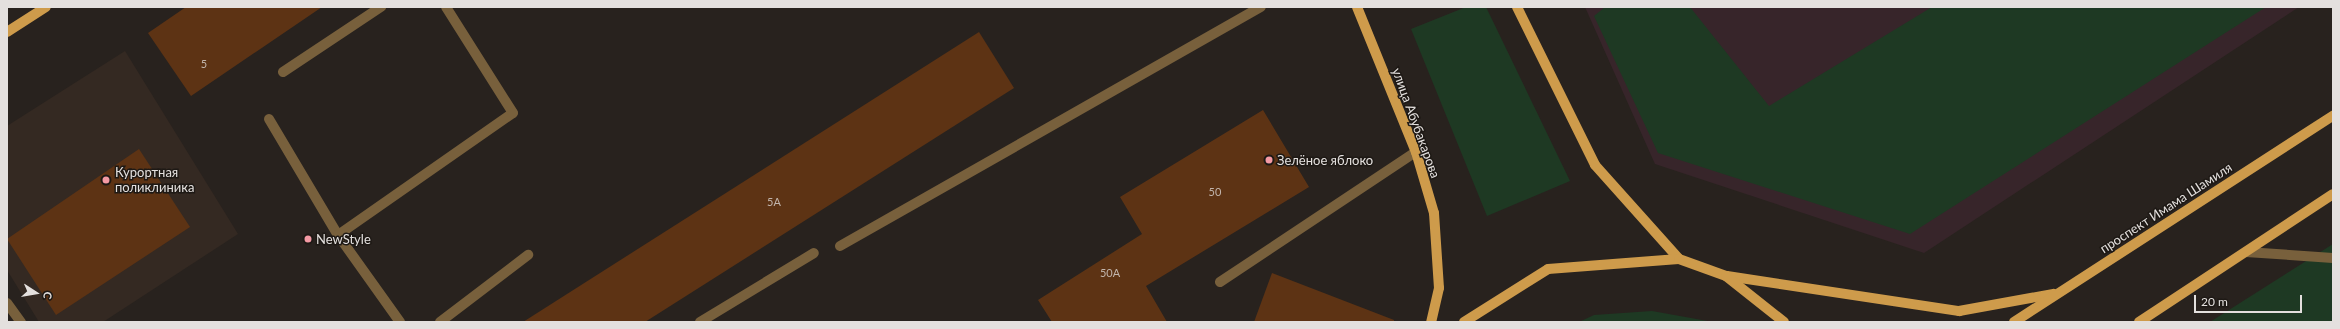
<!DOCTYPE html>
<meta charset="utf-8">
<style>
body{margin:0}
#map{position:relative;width:2340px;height:329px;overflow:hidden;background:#28221e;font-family:Lato,sans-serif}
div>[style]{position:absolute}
.built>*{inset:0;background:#342922}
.education>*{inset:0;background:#37252a}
.green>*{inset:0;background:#1e3923}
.building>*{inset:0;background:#5d3314}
.minor>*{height:10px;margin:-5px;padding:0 5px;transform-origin:5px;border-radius:5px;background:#78603c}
.major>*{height:10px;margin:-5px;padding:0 5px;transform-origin:5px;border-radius:5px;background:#ce9b4b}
.dots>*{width:11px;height:11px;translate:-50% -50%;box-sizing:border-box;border:2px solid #1e1915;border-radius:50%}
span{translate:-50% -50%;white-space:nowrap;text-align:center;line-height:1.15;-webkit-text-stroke:3px #1e1915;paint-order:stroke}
.number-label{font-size:11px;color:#c2b5ac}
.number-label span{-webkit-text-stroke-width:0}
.street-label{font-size:13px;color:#e4e0de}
.poi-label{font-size:13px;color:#e4e0de}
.left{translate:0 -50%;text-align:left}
.frame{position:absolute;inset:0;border:8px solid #e4e0de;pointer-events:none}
.north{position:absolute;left:16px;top:273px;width:40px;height:40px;-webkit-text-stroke:3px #1e1915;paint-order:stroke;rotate:102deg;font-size:11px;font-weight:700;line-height:16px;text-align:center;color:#e4e0de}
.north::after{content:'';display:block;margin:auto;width:14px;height:18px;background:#e4e0de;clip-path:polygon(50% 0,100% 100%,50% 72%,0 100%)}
.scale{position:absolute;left:2194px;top:295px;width:108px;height:18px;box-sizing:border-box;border:2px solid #e4e0de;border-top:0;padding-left:5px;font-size:12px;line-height:14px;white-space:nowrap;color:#e4e0de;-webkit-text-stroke:3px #1e1915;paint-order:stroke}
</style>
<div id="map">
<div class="built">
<i style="clip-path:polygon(125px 51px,238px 234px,103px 322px,39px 322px,7px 270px,7px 126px)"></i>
</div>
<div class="education">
<i style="clip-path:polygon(1585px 7px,2299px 7px,1924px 253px,1655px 164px)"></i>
</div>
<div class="green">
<i style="clip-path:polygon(1466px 7px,1486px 7px,1570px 181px,1487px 216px,1411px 29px)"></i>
<i style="clip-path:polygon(1605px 7px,1690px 7px,1769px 106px,1932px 7px,2266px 7px,1910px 234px,1658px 153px,1594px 16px)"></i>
<i style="clip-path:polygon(2333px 244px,2333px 322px,2210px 322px)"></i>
<i style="clip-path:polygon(1652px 311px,1713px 322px,1579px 322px,1594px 315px)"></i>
</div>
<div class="building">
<i style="clip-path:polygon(186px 7px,322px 7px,191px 96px,148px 33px)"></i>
<i style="clip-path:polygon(979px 32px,1014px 88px,645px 322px,523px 322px)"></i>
<i style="clip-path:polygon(1263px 110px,1309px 187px,1146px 286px,1167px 322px,1052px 322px,1038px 300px,1142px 234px,1120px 197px)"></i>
<i style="clip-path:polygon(139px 149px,190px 227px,56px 315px,7px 239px)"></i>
<i style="clip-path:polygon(1272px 273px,1394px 320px,1394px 322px,1254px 322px)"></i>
</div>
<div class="minor">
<i style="left:283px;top:72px;width:118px;rotate:-33.6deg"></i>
<i style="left:269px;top:119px;width:135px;rotate:59.3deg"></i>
<i style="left:840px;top:246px;width:484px;rotate:-29.6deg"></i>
<i style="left:2246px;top:252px;width:87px;rotate:3.9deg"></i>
<i style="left:1220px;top:282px;width:235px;rotate:-33.6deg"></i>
<i style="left:7px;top:303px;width:24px;rotate:54deg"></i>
<i style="left:400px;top:322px;width:107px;rotate:-125.5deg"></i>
<i style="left:338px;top:235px;width:213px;rotate:-34.9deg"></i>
<i style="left:513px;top:113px;width:125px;rotate:-122.3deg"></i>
<i style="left:440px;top:322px;width:111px;rotate:-37.3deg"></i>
<i style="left:700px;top:322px;width:133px;rotate:-31.2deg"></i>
</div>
<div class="major">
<i style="left:1357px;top:7px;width:157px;rotate:67.9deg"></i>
<i style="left:1416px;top:152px;width:64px;rotate:73.6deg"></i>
<i style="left:1434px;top:213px;width:75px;rotate:86.2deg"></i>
<i style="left:1439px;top:288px;width:35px;rotate:103deg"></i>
<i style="left:1517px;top:7px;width:176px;rotate:63.7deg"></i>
<i style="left:1595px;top:165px;width:126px;rotate:48.2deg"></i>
<i style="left:7px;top:32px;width:46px;rotate:-32.7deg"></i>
<i style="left:1727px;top:276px;width:235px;rotate:8.6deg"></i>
<i style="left:1959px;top:311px;width:96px;rotate:-10.3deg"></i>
<i style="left:1464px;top:322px;width:99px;rotate:-32.2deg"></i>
<i style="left:1548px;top:269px;width:131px;rotate:-4.4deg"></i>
<i style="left:1679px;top:259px;width:50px;rotate:19.9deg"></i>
<i style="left:1726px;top:276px;width:74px;rotate:38.4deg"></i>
<i style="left:2014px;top:322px;width:380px;rotate:-32.9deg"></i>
<i style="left:2139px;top:322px;width:232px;rotate:-33.4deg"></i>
</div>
<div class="dots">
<i style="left:1269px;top:160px;background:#f49aa4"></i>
<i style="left:106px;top:180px;background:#f49aa4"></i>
<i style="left:308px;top:239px;background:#f49aa4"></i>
</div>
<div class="number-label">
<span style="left:204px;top:64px">5</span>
<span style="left:1215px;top:192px">50</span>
<span style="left:774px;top:202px">5А</span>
<span style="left:1110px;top:273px">50А</span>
</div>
<div class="street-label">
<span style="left:1416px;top:123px;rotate:70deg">улица Абубакарова</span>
<span style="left:2166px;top:208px;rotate:-33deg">проспект Имама Шамиля</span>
</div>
<div class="poi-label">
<span class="left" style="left:1277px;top:160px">Зелёное яблоко</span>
<span class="left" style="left:115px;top:180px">Курортная<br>поликлиника</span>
<span class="left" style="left:316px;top:239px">NewStyle</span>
</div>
<div class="frame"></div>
<div class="north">С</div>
<div class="scale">20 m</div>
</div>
